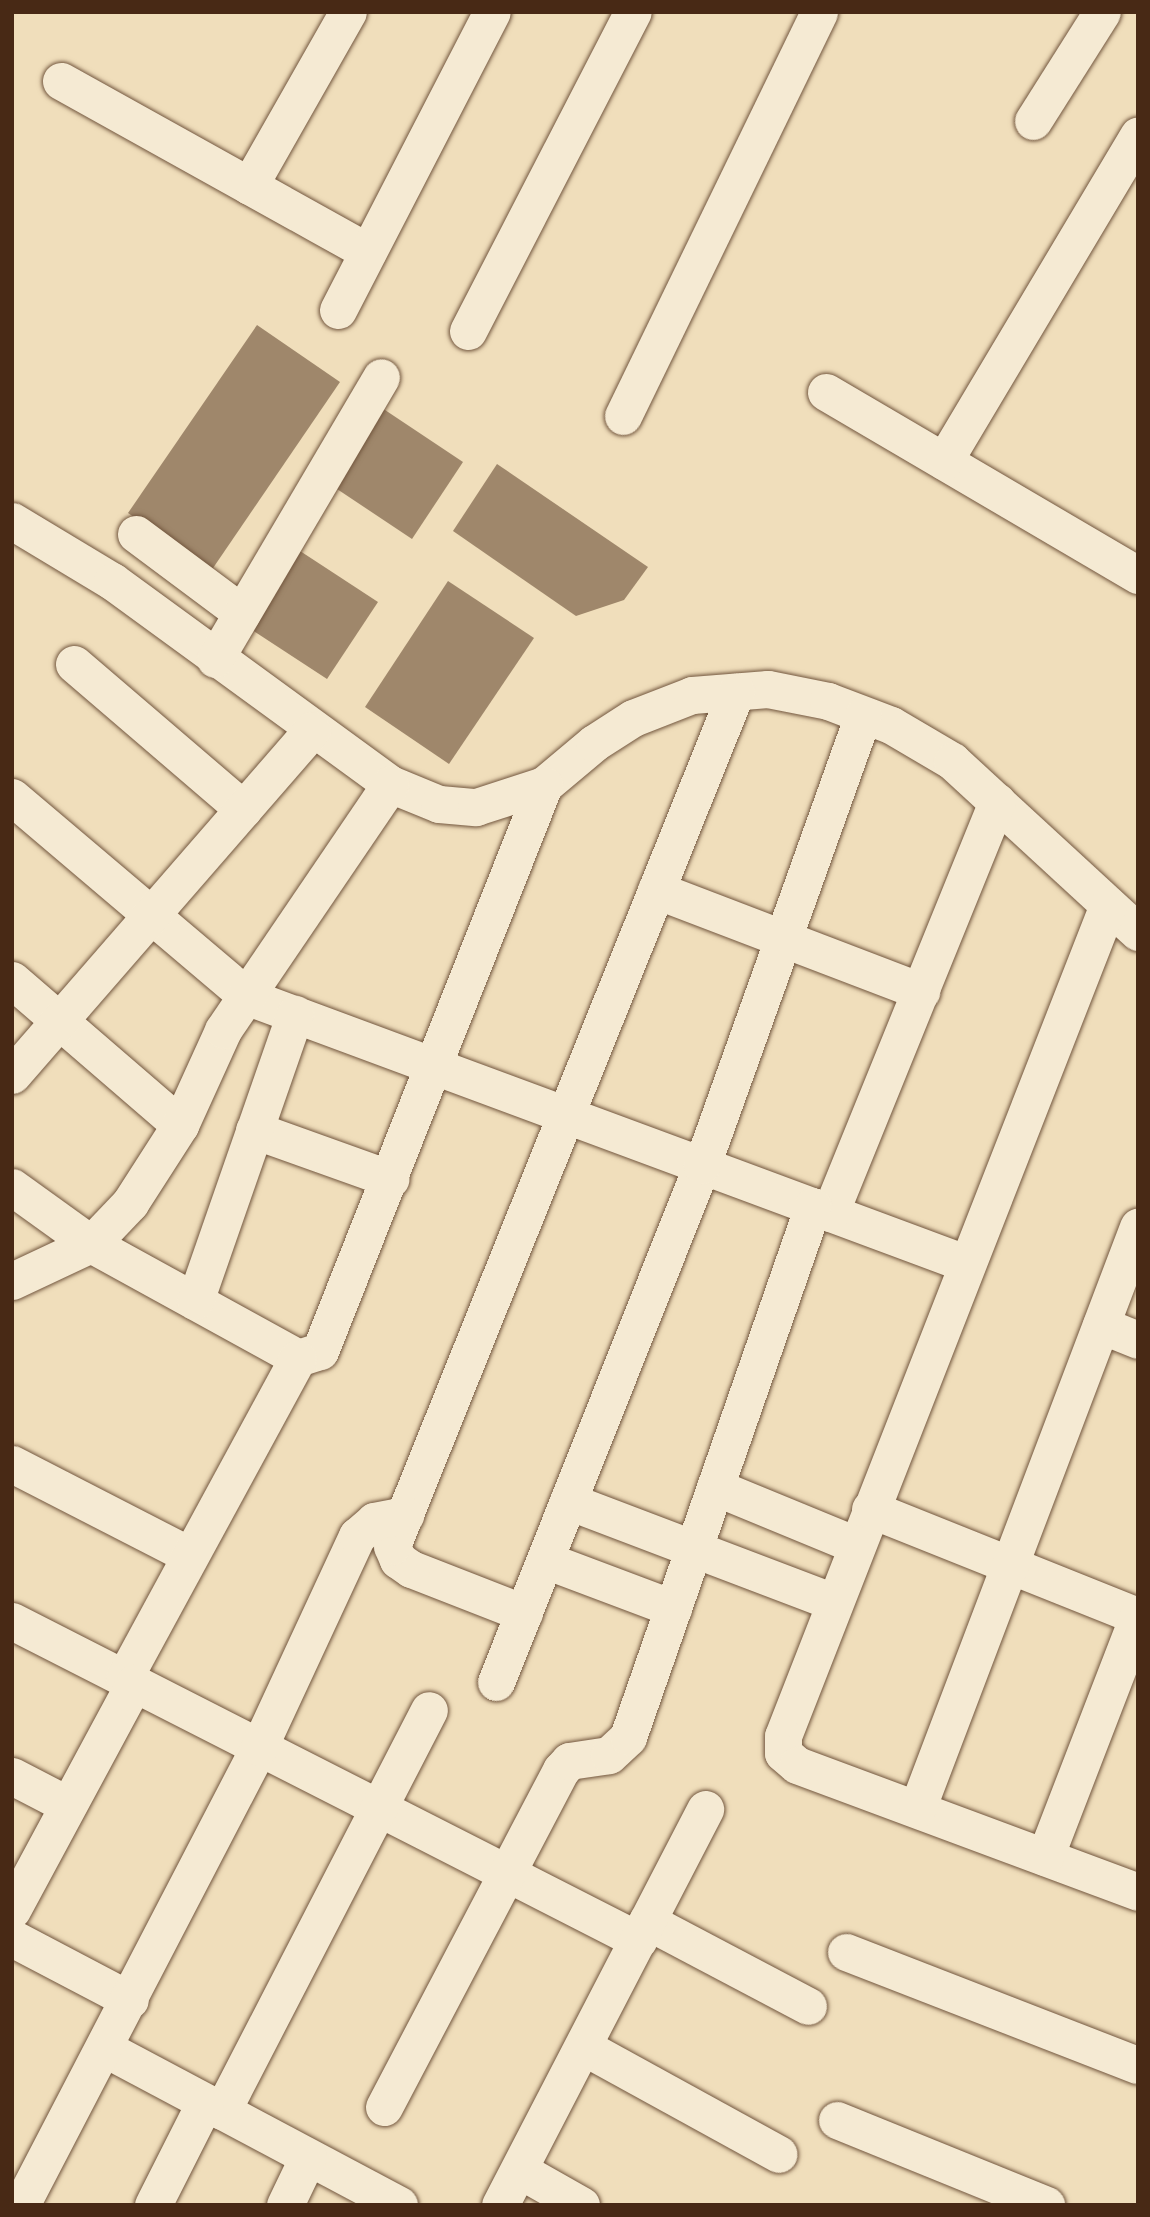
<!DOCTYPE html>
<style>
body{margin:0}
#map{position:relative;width:1150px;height:2217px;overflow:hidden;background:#f0debb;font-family:"IM FELL Great Primer",serif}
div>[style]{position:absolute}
.building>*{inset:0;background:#9f876b}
.roads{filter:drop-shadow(0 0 2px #72563e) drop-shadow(0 0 2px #72563e)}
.minor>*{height:37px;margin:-18.5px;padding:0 18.5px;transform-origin:18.5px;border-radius:18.5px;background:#f5ead3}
span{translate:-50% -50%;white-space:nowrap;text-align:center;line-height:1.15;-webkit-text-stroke:5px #f5ead3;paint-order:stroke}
.frame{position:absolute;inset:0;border:14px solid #482915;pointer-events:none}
</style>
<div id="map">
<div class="building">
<i style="clip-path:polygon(257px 325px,340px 382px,211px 571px,128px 513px)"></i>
<i style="clip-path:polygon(382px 408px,463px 462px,412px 539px,331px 485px)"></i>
<i style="clip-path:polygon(497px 464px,648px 567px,624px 600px,576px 616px,453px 531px)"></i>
<i style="clip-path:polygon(297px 549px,378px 602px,327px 679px,246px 626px)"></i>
<i style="clip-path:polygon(448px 581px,534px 638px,449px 764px,365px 707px)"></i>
</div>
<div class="roads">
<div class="minor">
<i style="left:61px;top:81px;width:351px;rotate:29.1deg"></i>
<i style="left:1033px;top:121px;width:129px;rotate:-57.7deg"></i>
<i style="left:249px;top:186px;width:200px;rotate:-60.4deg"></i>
<i style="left:338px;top:310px;width:335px;rotate:-62.7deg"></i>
<i style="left:468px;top:331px;width:359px;rotate:-62.7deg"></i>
<i style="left:826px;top:392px;width:362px;rotate:30.4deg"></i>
<i style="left:623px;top:416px;width:449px;rotate:-64.1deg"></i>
<i style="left:944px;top:461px;width:379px;rotate:-59.2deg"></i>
<i style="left:12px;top:521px;width:117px;rotate:31deg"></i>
<i style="left:112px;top:581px;width:344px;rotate:36.1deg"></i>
<i style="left:390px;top:784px;width:53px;rotate:22.2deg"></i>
<i style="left:439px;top:804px;width:37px;rotate:5deg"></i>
<i style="left:476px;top:807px;width:71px;rotate:-17.9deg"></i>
<i style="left:544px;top:785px;width:65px;rotate:-40deg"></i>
<i style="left:594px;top:743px;width:46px;rotate:-32.7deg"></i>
<i style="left:633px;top:718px;width:63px;rotate:-21.3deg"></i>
<i style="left:692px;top:695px;width:76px;rotate:-4.5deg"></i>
<i style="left:768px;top:689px;width:61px;rotate:11.3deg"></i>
<i style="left:828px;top:701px;width:67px;rotate:20.9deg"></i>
<i style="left:891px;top:725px;width:71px;rotate:30.5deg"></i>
<i style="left:952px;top:761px;width:253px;rotate:42.6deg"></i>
<i style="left:136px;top:534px;width:132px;rotate:36.7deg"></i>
<i style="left:215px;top:659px;width:327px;rotate:-59.5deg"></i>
<i style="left:74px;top:664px;width:223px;rotate:40.6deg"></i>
<i style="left:12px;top:797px;width:309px;rotate:40.3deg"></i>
<i style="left:248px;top:997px;width:765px;rotate:20.35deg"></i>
<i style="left:656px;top:890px;width:284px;rotate:20.9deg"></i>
<i style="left:1108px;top:905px;width:892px;rotate:111.36deg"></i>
<i style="left:783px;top:1736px;width:17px;rotate:90deg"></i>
<i style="left:783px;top:1753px;width:18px;rotate:41deg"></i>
<i style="left:797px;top:1765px;width:364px;rotate:20.4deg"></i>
<i style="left:12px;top:980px;width:222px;rotate:40.8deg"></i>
<i style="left:12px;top:1075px;width:457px;rotate:-49deg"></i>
<i style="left:254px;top:1130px;width:145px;rotate:19.7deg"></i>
<i style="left:12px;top:1187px;width:97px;rotate:35.8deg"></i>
<i style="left:91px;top:1244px;width:236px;rotate:28.8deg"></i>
<i style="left:298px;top:1358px;width:23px;rotate:-18deg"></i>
<i style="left:320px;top:1351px;width:609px;rotate:-68.41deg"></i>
<i style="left:830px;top:1213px;width:444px;rotate:-67.9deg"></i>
<i style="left:12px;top:1281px;width:87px;rotate:-25.1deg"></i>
<i style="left:91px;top:1244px;width:57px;rotate:-46.4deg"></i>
<i style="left:130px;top:1203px;width:93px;rotate:-57.3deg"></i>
<i style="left:180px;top:1125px;width:104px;rotate:-65.6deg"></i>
<i style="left:223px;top:1030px;width:297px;rotate:-55.8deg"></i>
<i style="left:195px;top:1301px;width:304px;rotate:-70.8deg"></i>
<i style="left:1101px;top:1325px;width:40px;rotate:22deg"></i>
<i style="left:12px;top:1464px;width:199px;rotate:27.2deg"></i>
<i style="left:715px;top:1487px;width:152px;rotate:22.4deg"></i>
<i style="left:568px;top:1501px;width:285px;rotate:20.8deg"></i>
<i style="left:870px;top:1509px;width:289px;rotate:21.8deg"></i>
<i style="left:545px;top:1560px;width:137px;rotate:20.6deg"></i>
<i style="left:524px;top:1613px;width:121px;rotate:-158.7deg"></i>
<i style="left:411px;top:1569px;width:16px;rotate:-145deg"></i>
<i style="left:398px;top:1560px;width:15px;rotate:-113deg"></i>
<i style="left:392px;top:1546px;width:921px;rotate:-68.06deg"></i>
<i style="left:12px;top:1621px;width:703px;rotate:27deg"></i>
<i style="left:124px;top:1678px;width:364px;rotate:-61.5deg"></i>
<i style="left:496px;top:1682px;width:557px;rotate:-68.28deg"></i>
<i style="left:702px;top:1165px;width:478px;rotate:-70.3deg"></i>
<i style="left:12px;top:1776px;width:63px;rotate:27.4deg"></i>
<i style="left:917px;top:1809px;width:623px;rotate:-69.21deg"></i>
<i style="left:1045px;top:1857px;width:258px;rotate:-68.9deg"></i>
<i style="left:12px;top:1910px;width:258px;rotate:-61.7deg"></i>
<i style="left:647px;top:1921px;width:182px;rotate:27.8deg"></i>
<i style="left:12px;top:1938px;width:133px;rotate:27.7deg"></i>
<i style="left:846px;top:1952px;width:313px;rotate:21.2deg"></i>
<i style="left:584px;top:2047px;width:222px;rotate:28.8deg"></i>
<i style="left:106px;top:2049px;width:332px;rotate:28deg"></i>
<i style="left:384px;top:2107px;width:381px;rotate:-62.3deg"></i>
<i style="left:561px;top:1770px;width:12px;rotate:-48deg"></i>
<i style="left:569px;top:1761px;width:40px;rotate:-8.5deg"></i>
<i style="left:609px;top:1755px;width:26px;rotate:-43deg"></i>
<i style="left:628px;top:1737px;width:562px;rotate:-70.79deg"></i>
<i style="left:222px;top:2111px;width:451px;rotate:-62.7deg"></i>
<i style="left:837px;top:2120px;width:226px;rotate:22.1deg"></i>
<i style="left:521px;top:2171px;width:69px;rotate:29.5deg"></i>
<i style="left:21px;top:2205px;width:516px;rotate:-62.54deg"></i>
<i style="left:259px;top:1747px;width:233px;rotate:-65.1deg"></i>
<i style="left:357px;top:1536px;width:23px;rotate:-41deg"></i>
<i style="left:374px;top:1521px;width:32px;rotate:-11deg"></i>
<i style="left:153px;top:2205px;width:115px;rotate:-63.2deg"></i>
<i style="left:285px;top:2205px;width:53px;rotate:-64.4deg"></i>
<i style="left:500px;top:2205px;width:446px;rotate:-62.6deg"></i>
</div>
</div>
<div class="frame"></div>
</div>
